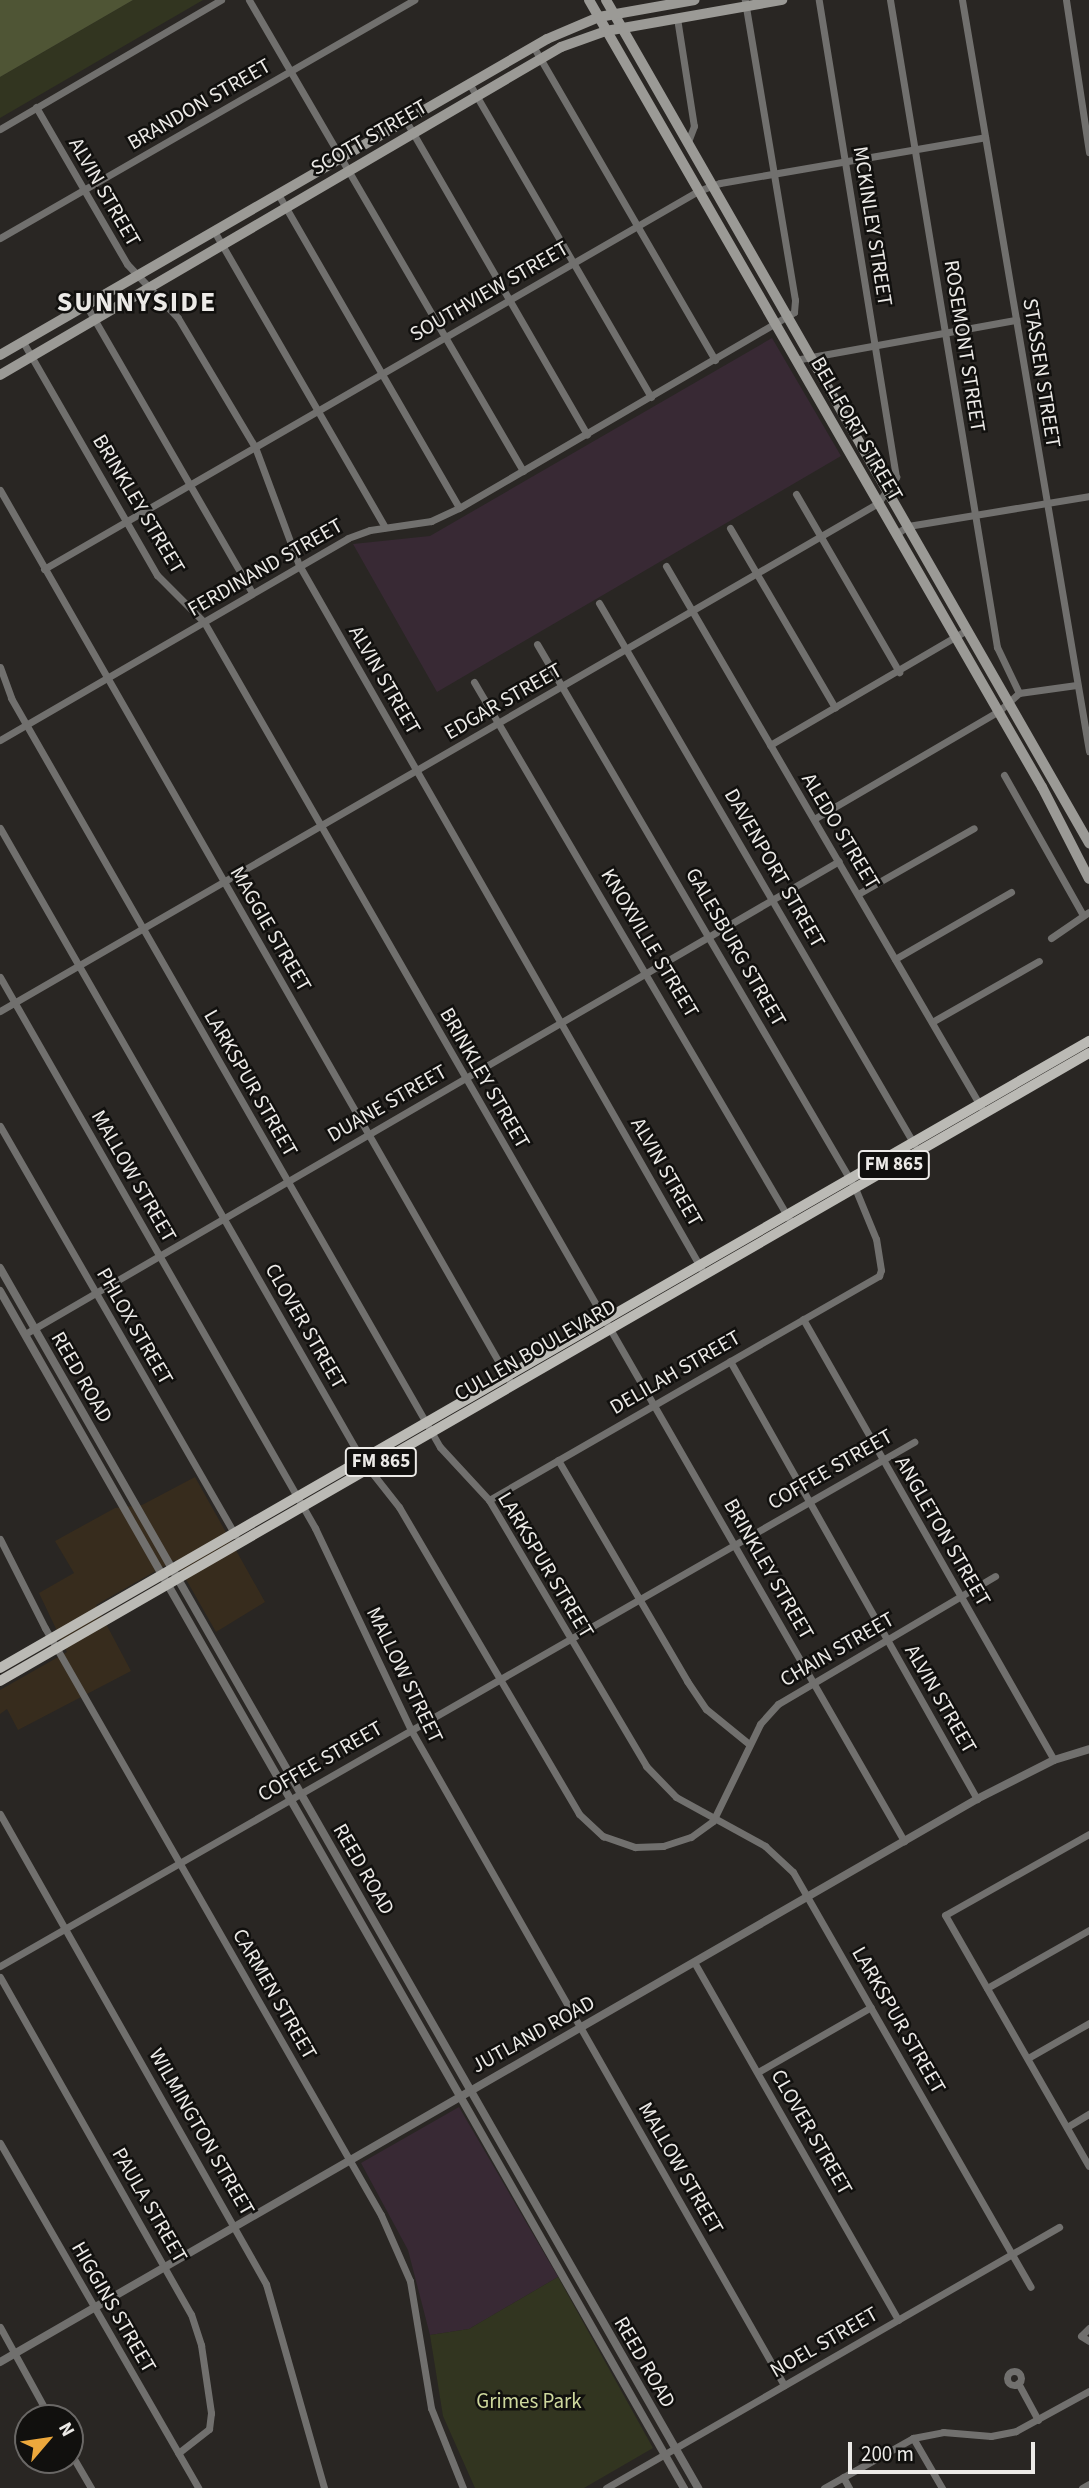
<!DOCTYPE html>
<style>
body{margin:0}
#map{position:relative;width:1089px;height:2488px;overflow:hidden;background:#292623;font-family:"Source Sans 3",sans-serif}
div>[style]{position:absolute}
.commercial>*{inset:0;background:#372c1d}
.education>*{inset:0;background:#382934}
.green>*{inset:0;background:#323520}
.forest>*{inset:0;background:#4f5535}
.minor>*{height:7px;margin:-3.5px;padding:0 3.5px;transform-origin:3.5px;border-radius:3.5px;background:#71706e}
.minor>.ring{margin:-3.5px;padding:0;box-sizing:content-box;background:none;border:7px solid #71706e;border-radius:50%}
.tertiary>*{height:8px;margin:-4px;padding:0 4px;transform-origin:4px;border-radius:4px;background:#71706e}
.secondary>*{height:10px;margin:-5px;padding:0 5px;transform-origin:5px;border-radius:5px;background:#9b9a96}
.primary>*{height:10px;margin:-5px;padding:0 5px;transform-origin:5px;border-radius:5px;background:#bbbab5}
span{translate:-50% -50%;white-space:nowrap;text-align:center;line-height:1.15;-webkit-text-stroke:5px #11100e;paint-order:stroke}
.shield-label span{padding:2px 5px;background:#11100e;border:2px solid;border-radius:5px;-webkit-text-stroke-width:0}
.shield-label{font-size:19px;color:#eceae7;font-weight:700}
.street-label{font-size:21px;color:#eceae7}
.park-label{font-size:21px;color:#ced89d}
.district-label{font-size:28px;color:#eceae7;font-weight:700;letter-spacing:2px}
.north{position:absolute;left:14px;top:2404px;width:70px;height:70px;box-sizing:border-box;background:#11100e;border:2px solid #696765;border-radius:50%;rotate:61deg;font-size:19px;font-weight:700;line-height:28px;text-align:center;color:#eceae7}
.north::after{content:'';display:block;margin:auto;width:24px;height:32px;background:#eda83c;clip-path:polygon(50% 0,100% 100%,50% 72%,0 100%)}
.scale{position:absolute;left:848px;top:2442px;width:187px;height:32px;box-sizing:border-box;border:4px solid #eceae7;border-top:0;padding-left:9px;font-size:21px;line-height:24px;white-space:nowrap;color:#eceae7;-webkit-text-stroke:5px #11100e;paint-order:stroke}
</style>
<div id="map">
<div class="commercial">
<i style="clip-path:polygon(195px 1477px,265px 1602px,216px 1632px,175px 1560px,96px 1605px,131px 1671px,18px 1730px,7px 1709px,0 1714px,0 1690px,67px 1652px,39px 1593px,74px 1573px,55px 1541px,115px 1508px,142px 1505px)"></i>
</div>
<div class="education">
<i style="clip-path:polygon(772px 338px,841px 456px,437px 692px,353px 544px,430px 536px)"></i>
<i style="clip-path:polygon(459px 2107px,558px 2277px,469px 2329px,430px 2335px,408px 2250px,361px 2163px)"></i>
</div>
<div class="green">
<i style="clip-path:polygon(133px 0,203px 0,0 118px,0 77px)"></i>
<i style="clip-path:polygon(558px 2277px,653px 2448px,584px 2488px,475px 2488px,443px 2416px,430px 2335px,469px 2329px)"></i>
</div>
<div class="forest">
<i style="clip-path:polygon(0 0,133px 0,0 77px)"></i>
</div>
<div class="minor">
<i style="left:249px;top:0;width:545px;rotate:59.81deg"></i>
<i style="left:890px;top:0;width:656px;rotate:80.61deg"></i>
<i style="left:997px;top:647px;width:51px;rotate:64.4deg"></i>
<i style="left:962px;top:0;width:762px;rotate:80.4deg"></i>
<i style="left:1066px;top:0;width:154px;rotate:81.4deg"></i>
<i style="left:677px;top:18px;width:109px;rotate:81.1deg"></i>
<i style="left:694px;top:126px;width:17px;rotate:111deg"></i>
<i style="left:533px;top:46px;width:363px;rotate:59.9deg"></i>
<i style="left:469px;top:83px;width:363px;rotate:59.9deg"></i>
<i style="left:36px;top:107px;width:181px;rotate:59.9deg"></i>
<i style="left:127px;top:264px;width:74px;rotate:46.6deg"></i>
<i style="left:178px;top:318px;width:150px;rotate:59.2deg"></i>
<i style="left:255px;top:447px;width:126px;rotate:69.6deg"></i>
<i style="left:299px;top:565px;width:810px;rotate:60.24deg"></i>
<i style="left:406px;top:121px;width:362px;rotate:60deg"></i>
<i style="left:0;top:129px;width:256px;rotate:-30.3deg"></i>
<i style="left:278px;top:194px;width:362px;rotate:60deg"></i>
<i style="left:214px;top:231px;width:342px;rotate:60deg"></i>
<i style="left:0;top:238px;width:478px;rotate:-29.9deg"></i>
<i style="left:86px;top:305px;width:332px;rotate:60deg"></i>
<i style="left:23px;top:342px;width:269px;rotate:60.1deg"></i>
<i style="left:157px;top:575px;width:66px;rotate:45deg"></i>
<i style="left:204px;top:622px;width:1406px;rotate:60.13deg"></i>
<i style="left:795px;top:360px;width:225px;rotate:-10.3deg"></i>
<i style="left:0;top:490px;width:1025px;rotate:60.23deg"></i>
<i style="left:796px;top:494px;width:206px;rotate:59.9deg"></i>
<i style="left:730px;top:528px;width:208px;rotate:59.7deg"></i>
<i style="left:896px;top:534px;width:14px;rotate:-34deg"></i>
<i style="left:908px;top:526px;width:183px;rotate:-9.4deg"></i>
<i style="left:666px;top:566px;width:626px;rotate:59.79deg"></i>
<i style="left:44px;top:569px;width:755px;rotate:-30.03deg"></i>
<i style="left:698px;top:191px;width:23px;rotate:-20deg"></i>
<i style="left:720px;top:183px;width:269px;rotate:-9.8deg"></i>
<i style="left:599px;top:603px;width:626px;rotate:59.79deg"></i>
<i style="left:0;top:667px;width:33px;rotate:70deg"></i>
<i style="left:11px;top:698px;width:863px;rotate:60.2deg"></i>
<i style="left:440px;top:1447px;width:72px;rotate:47.2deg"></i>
<i style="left:489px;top:1500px;width:309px;rotate:59.4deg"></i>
<i style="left:646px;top:1766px;width:43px;rotate:45.9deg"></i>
<i style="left:676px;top:1797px;width:102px;rotate:28.8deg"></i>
<i style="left:765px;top:1846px;width:38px;rotate:43deg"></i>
<i style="left:793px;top:1872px;width:478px;rotate:60.2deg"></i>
<i style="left:474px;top:682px;width:623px;rotate:59.6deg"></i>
<i style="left:0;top:740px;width:402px;rotate:-30.1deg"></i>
<i style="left:348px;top:538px;width:23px;rotate:-20deg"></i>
<i style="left:370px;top:530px;width:62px;rotate:-8.4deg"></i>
<i style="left:431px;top:521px;width:31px;rotate:-25deg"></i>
<i style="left:459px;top:508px;width:388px;rotate:-30.3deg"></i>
<i style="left:794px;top:312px;width:12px;rotate:-85deg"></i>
<i style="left:795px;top:300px;width:304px;rotate:-99.5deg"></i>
<i style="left:770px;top:745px;width:228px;rotate:-30.3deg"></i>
<i style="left:1004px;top:775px;width:161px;rotate:60.6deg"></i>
<i style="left:814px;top:819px;width:214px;rotate:-30.3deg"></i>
<i style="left:999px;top:711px;width:27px;rotate:-42deg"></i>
<i style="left:1019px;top:693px;width:58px;rotate:-8deg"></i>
<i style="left:0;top:828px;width:728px;rotate:60.2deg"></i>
<i style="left:362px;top:1460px;width:60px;rotate:51.8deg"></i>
<i style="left:399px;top:1507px;width:356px;rotate:59.6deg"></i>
<i style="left:579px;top:1814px;width:33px;rotate:43deg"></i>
<i style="left:603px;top:1836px;width:34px;rotate:19deg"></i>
<i style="left:635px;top:1847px;width:28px;rotate:-2deg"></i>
<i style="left:663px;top:1846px;width:29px;rotate:-18deg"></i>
<i style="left:691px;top:1837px;width:27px;rotate:-36deg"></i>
<i style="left:713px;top:1821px;width:108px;rotate:-64.1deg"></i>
<i style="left:760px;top:1724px;width:27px;rotate:-48deg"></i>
<i style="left:778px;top:1704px;width:252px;rotate:-30.5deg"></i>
<i style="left:858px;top:894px;width:133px;rotate:-29.6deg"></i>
<i style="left:1051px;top:938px;width:46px;rotate:-34.4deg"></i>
<i style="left:895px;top:959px;width:134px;rotate:-30deg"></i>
<i style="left:0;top:977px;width:635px;rotate:60.24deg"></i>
<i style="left:315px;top:1528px;width:224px;rotate:64.6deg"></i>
<i style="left:411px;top:1730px;width:754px;rotate:60.34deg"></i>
<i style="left:0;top:1011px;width:1014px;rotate:-30.05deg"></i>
<i style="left:878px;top:503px;width:32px;rotate:-55deg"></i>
<i style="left:896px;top:477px;width:483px;rotate:-99.2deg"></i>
<i style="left:932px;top:1022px;width:123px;rotate:-29.7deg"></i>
<i style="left:0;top:1126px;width:472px;rotate:60.1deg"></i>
<i style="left:803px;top:1319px;width:507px;rotate:60.35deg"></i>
<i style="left:25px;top:1334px;width:941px;rotate:-30.16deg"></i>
<i style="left:730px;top:1361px;width:503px;rotate:60.58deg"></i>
<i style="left:558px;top:1460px;width:256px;rotate:59.7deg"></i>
<i style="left:687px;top:1681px;width:34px;rotate:56deg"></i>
<i style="left:706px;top:1709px;width:55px;rotate:39.1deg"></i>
<i style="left:489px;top:1500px;width:450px;rotate:-29.9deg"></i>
<i style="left:879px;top:1276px;width:6px;rotate:-72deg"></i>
<i style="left:881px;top:1270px;width:31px;rotate:-99deg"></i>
<i style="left:876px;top:1239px;width:55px;rotate:-112.4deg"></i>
<i style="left:855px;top:1188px;width:630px;rotate:-120.31deg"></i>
<i style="left:0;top:1539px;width:100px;rotate:63.2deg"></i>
<i style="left:45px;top:1628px;width:676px;rotate:60.21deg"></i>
<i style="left:381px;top:2215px;width:72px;rotate:66.3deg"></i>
<i style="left:410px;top:2281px;width:129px;rotate:80.6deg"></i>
<i style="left:431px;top:2408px;width:86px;rotate:68.2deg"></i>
<i style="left:0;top:1814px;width:540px;rotate:60.49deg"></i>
<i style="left:266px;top:2284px;width:212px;rotate:74.1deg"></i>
<i style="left:1089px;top:1834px;width:165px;rotate:150.6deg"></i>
<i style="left:945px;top:1915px;width:289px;rotate:60.2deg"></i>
<i style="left:694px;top:1962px;width:412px;rotate:60.3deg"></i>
<i style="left:0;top:1966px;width:1054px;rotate:-29.83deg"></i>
<i style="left:0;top:1977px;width:387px;rotate:60.5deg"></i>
<i style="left:191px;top:2314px;width:33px;rotate:72deg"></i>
<i style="left:201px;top:2345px;width:69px;rotate:81.6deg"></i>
<i style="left:211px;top:2413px;width:16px;rotate:97deg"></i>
<i style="left:209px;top:2429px;width:39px;rotate:142deg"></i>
<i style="left:987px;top:1988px;width:117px;rotate:-29.6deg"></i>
<i style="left:1028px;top:2058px;width:70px;rotate:-29.8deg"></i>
<i style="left:758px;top:2072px;width:130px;rotate:-29.9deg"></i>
<i style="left:1067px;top:2127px;width:26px;rotate:-31deg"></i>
<i style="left:0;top:2143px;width:398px;rotate:60.1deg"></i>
<i style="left:0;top:2327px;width:104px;rotate:61.2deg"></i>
<i style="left:1089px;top:2328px;width:11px;rotate:135deg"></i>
<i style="left:1081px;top:2336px;width:9px;rotate:32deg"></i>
<i class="ring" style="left:1007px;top:2371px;width:7px;height:7px"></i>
<i style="left:1018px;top:2383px;width:42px;rotate:61.6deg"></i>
<i style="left:913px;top:2438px;width:58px;rotate:59.9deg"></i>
<i style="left:70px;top:2452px;width:42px;rotate:59.7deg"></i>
<i style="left:843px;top:2477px;width:13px;rotate:61deg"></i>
<i style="left:606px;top:2488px;width:523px;rotate:-29.95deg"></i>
<i style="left:824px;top:2488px;width:102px;rotate:-29.3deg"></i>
<i style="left:913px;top:2438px;width:31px;rotate:-11deg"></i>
<i style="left:943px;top:2432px;width:48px;rotate:4.8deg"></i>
<i style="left:991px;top:2436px;width:25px;rotate:-11deg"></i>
<i style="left:1016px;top:2431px;width:83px;rotate:-28.7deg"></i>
<i style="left:1082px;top:2488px;width:8px;rotate:-30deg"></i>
</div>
<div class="tertiary">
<i style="left:0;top:1268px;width:1406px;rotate:60.22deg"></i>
<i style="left:0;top:1291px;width:1379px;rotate:60.26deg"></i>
<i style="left:0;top:2362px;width:1128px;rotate:-29.95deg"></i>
<i style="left:977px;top:1799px;width:86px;rotate:-26.9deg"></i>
<i style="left:1054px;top:1760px;width:37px;rotate:-17deg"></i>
</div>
<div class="secondary">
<i style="left:589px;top:0;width:908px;rotate:60.08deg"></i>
<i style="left:1042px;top:787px;width:103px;rotate:62.9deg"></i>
<i style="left:606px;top:0;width:972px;rotate:60.19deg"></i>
<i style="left:0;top:355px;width:632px;rotate:-30.01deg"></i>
<i style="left:547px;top:39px;width:56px;rotate:-22.9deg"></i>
<i style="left:599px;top:17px;width:97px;rotate:-10.1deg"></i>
<i style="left:0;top:375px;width:650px;rotate:-30.31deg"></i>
<i style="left:561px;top:47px;width:48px;rotate:-19.6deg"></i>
<i style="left:606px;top:31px;width:179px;rotate:-10deg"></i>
</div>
<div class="primary">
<i style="left:0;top:1668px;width:1257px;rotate:-29.93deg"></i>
<i style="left:0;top:1681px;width:1257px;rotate:-29.97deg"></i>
</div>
<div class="shield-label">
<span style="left:894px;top:1165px">FM 865</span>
<span style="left:381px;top:1462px">FM 865</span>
</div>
<div class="street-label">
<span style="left:199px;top:104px;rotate:-30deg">BRANDON STREET</span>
<span style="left:369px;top:137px;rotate:-30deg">SCOTT STREET</span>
<span style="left:105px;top:192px;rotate:60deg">ALVIN STREET</span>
<span style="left:873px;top:226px;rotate:81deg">MCKINLEY STREET</span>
<span style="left:489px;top:291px;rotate:-30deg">SOUTHVIEW STREET</span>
<span style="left:965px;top:346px;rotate:81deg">ROSEMONT STREET</span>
<span style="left:1042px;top:373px;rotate:81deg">STASSEN STREET</span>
<span style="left:857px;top:429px;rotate:60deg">BELLFORT STREET</span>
<span style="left:139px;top:504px;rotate:59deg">BRINKLEY STREET</span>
<span style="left:265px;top:567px;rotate:-30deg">FERDINAND STREET</span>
<span style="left:385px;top:680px;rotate:60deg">ALVIN STREET</span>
<span style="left:503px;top:701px;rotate:-30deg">EDGAR STREET</span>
<span style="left:841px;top:831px;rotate:59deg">ALEDO STREET</span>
<span style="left:775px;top:868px;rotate:60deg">DAVENPORT STREET</span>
<span style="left:271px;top:929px;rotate:60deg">MAGGIE STREET</span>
<span style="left:650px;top:943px;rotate:59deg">KNOXVILLE STREET</span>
<span style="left:736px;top:947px;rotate:60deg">GALESBURG STREET</span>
<span style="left:485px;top:1078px;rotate:60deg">BRINKLEY STREET</span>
<span style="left:251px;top:1083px;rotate:60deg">LARKSPUR STREET</span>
<span style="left:387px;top:1103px;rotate:-30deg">DUANE STREET</span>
<span style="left:667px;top:1172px;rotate:60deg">ALVIN STREET</span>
<span style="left:134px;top:1176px;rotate:60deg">MALLOW STREET</span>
<span style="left:135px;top:1326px;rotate:60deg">PHLOX STREET</span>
<span style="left:306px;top:1326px;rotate:60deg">CLOVER STREET</span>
<span style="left:535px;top:1350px;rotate:-30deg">CULLEN BOULEVARD</span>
<span style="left:675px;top:1372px;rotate:-30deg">DELILAH STREET</span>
<span style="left:82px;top:1377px;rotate:60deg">REED ROAD</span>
<span style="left:830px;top:1469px;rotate:-30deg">COFFEE STREET</span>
<span style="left:943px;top:1531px;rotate:60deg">ANGLETON STREET</span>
<span style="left:546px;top:1565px;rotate:59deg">LARKSPUR STREET</span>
<span style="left:769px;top:1569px;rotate:60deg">BRINKLEY STREET</span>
<span style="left:837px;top:1649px;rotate:-30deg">CHAIN STREET</span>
<span style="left:405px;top:1675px;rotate:64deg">MALLOW STREET</span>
<span style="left:941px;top:1699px;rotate:60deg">ALVIN STREET</span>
<span style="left:320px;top:1761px;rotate:-30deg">COFFEE STREET</span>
<span style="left:364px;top:1869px;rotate:60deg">REED ROAD</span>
<span style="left:275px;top:1994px;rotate:60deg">CARMEN STREET</span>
<span style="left:899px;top:2020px;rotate:60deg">LARKSPUR STREET</span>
<span style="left:533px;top:2034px;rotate:-29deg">JUTLAND ROAD</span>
<span style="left:202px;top:2132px;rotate:60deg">WILMINGTON STREET</span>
<span style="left:812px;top:2132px;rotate:60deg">CLOVER STREET</span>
<span style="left:681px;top:2168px;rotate:60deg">MALLOW STREET</span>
<span style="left:150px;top:2205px;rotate:60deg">PAULA STREET</span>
<span style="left:114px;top:2307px;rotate:60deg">HIGGINS STREET</span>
<span style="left:824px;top:2342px;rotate:-30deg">NOEL STREET</span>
<span style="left:645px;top:2362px;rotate:60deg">REED ROAD</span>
</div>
<div class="park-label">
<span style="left:529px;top:2401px">Grimes Park</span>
</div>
<div class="district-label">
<span style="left:137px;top:302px">SUNNYSIDE</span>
</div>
<div class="north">N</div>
<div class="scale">200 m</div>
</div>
